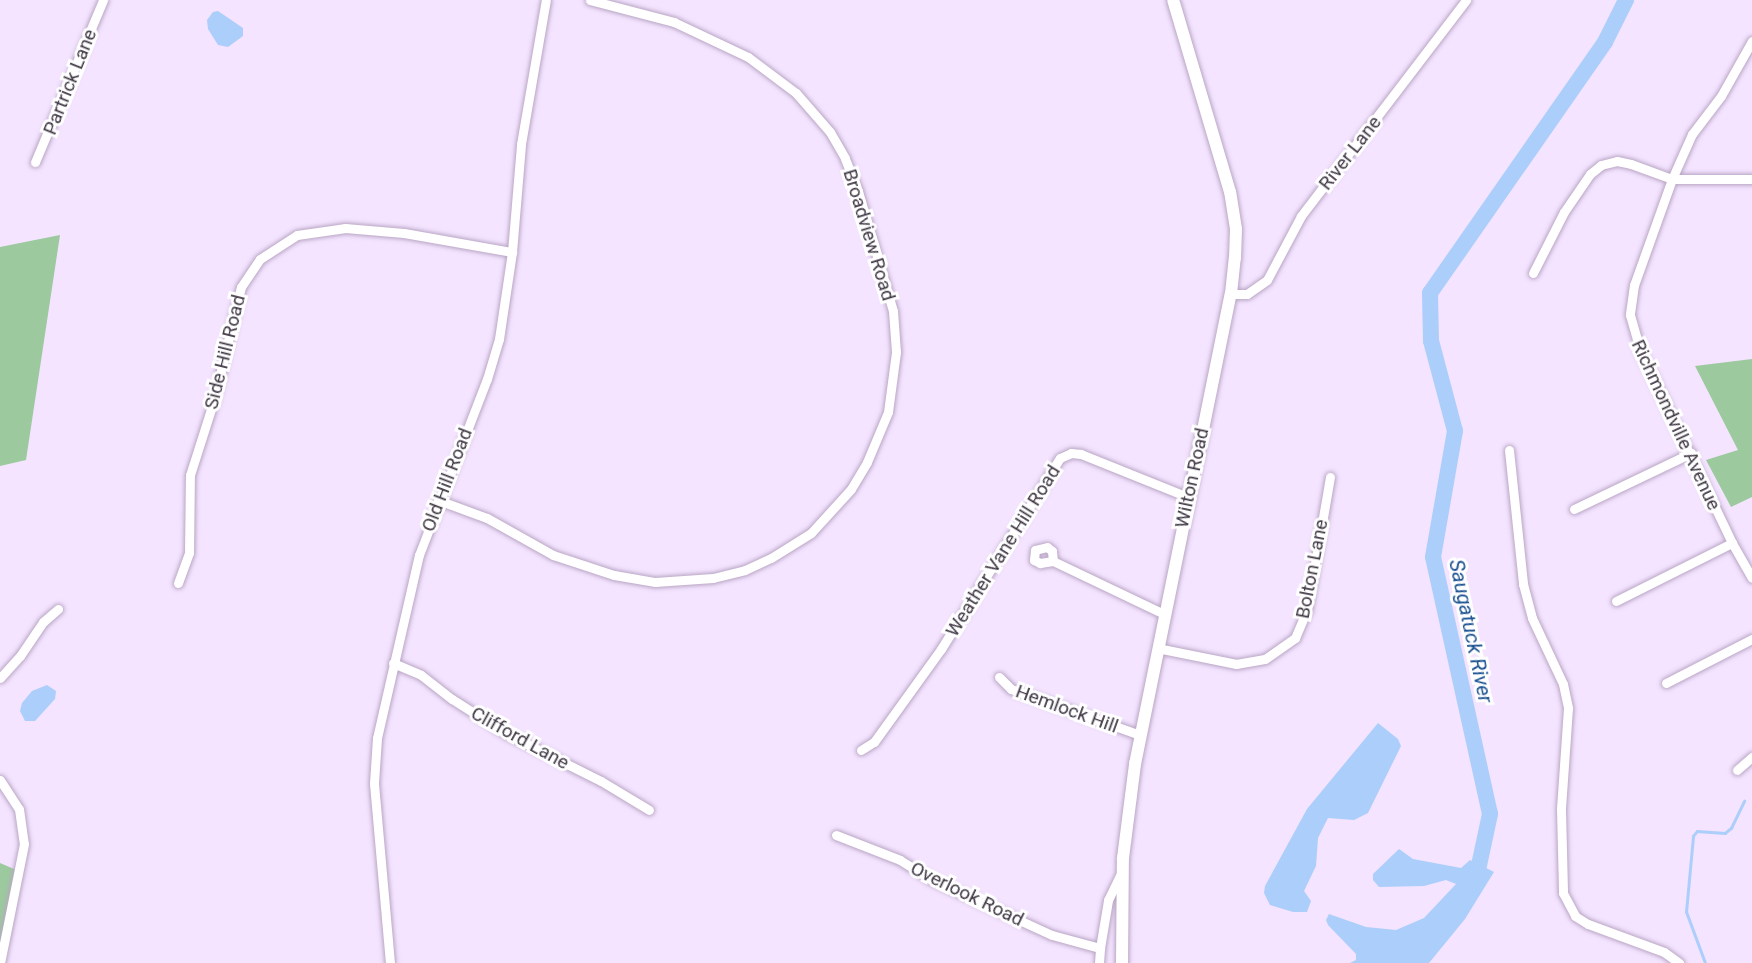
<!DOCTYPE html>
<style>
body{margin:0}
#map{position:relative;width:1752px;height:963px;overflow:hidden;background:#f4e4ff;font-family:Roboto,sans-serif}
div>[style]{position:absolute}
.green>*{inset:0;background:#9cc99e}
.water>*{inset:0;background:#accefa}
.stream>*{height:2.5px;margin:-1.25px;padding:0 1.25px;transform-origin:1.25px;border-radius:1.25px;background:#accefa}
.river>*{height:16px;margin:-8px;padding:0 8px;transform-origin:8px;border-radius:8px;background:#accefa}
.roads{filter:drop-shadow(0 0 2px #b9a6c5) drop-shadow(0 0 2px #b9a6c5)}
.minor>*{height:9px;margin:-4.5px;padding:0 4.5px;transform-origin:4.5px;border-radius:4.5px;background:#fff}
.secondary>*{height:12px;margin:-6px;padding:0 6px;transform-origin:6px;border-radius:6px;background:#fff}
span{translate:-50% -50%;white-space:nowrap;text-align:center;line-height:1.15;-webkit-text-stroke:6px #fff;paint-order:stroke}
.street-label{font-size:19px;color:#3f3744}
.water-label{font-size:21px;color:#195090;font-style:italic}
</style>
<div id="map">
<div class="green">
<i style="clip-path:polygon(60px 235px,26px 460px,0 466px,0 247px)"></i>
<i style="clip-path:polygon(1752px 359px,1752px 497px,1731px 507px,1706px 460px,1738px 450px,1695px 366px)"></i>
<i style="clip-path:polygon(0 863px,21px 872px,0 963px)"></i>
</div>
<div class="water">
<i style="clip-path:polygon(218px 11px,243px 28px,243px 36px,228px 47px,218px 45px,208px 29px,207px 20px,213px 12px)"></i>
<i style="clip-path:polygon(47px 685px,56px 691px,55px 699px,35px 721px,25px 721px,20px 711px,22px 703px,32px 691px)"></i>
<i style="clip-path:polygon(1378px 723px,1398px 739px,1401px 746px,1368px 813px,1354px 820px,1328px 818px,1318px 838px,1316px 866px,1304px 891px,1311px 901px,1307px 912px,1293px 912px,1270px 905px,1264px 893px,1265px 886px,1307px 809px)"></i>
<i style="clip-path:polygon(1399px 849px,1413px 859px,1461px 868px,1470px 860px,1494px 872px,1465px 919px,1429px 963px,1350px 963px,1356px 960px,1356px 954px,1328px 925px,1326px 920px,1329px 914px,1366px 927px,1396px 930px,1424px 918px,1456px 884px,1446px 880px,1424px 886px,1379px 887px,1373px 880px,1373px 874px)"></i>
</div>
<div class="stream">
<i style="left:1705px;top:963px;width:54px;rotate:-110.4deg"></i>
<i style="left:1686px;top:912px;width:76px;rotate:-84.7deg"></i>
<i style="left:1693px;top:836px;width:6px;rotate:-51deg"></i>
<i style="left:1697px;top:831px;width:28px;rotate:4deg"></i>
<i style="left:1725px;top:833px;width:8px;rotate:-40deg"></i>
<i style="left:1731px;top:828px;width:30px;rotate:-64deg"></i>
</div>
<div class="river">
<i style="left:1475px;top:884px;width:72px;rotate:-77.9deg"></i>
<i style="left:1490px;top:814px;width:263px;rotate:-102.5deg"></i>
<i style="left:1433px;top:557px;width:128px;rotate:-80.1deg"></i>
<i style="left:1455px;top:431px;width:93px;rotate:-104.9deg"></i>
<i style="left:1431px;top:341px;width:48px;rotate:-91.2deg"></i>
<i style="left:1430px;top:293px;width:306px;rotate:-55.1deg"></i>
<i style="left:1605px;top:42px;width:47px;rotate:-63.4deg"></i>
</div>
<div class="roads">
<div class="minor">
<i style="left:1752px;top:41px;width:63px;rotate:119.4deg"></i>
<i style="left:1721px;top:96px;width:48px;rotate:127.3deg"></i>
<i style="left:1692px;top:134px;width:49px;rotate:114deg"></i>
<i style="left:1672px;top:179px;width:113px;rotate:109.7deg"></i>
<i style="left:1634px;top:285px;width:30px;rotate:98deg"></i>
<i style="left:1630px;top:315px;width:36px;rotate:74deg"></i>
<i style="left:1640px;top:350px;width:214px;rotate:64.5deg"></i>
<i style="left:1732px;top:543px;width:40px;rotate:60.3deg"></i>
<i style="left:35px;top:162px;width:176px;rotate:-67.2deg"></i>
<i style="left:1533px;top:273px;width:68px;rotate:-63.1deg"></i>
<i style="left:1564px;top:212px;width:46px;rotate:-55.6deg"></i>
<i style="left:1590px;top:174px;width:14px;rotate:-39deg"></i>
<i style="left:1601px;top:165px;width:16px;rotate:-14deg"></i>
<i style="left:1617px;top:161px;width:14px;rotate:12deg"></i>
<i style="left:1631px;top:164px;width:44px;rotate:20.1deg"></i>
<i style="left:1672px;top:179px;width:80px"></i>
<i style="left:1231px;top:294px;width:16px"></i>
<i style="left:1247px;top:294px;width:24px;rotate:-35deg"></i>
<i style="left:1267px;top:280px;width:72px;rotate:-62deg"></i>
<i style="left:1301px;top:216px;width:272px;rotate:-52.6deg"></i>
<i style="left:1509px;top:450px;width:135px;rotate:84deg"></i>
<i style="left:1523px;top:584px;width:35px;rotate:75deg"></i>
<i style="left:1532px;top:618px;width:73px;rotate:64.8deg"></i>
<i style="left:1563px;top:684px;width:25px;rotate:78deg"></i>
<i style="left:1568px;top:708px;width:101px;rotate:94deg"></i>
<i style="left:1561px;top:809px;width:84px;rotate:88.6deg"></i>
<i style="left:1563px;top:893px;width:26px;rotate:62deg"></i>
<i style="left:1575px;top:916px;width:15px;rotate:32deg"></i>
<i style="left:1588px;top:924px;width:81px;rotate:20.2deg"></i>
<i style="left:1664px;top:952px;width:19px;rotate:36deg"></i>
<i style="left:438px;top:500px;width:52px;rotate:20.2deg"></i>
<i style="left:487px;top:518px;width:76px;rotate:29.3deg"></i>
<i style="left:553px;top:555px;width:64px;rotate:18.2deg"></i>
<i style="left:614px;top:575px;width:42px;rotate:9.7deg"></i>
<i style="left:655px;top:582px;width:58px;rotate:-3.9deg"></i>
<i style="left:713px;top:578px;width:33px;rotate:-14deg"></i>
<i style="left:745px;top:570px;width:29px;rotate:-25deg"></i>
<i style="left:771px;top:558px;width:47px;rotate:-32deg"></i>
<i style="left:811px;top:533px;width:59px;rotate:-47.7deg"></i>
<i style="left:851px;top:489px;width:31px;rotate:-59deg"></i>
<i style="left:867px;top:462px;width:54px;rotate:-67.2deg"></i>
<i style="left:888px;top:412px;width:61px;rotate:-82.4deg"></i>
<i style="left:896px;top:352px;width:41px;rotate:-94.2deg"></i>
<i style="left:893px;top:311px;width:125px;rotate:-106.3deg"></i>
<i style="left:858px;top:191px;width:35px;rotate:-112deg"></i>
<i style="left:845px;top:158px;width:30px;rotate:-120deg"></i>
<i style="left:830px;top:132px;width:52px;rotate:-131.1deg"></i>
<i style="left:796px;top:93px;width:60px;rotate:-143.1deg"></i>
<i style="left:748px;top:57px;width:82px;rotate:-154.7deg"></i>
<i style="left:674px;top:22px;width:87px;rotate:-165.3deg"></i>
<i style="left:1574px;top:509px;width:130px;rotate:-25.6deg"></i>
<i style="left:1053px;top:561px;width:10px;rotate:-96deg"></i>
<i style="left:1052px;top:551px;width:6px;rotate:-141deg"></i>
<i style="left:1047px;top:547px;width:12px;rotate:166deg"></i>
<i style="left:1035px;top:550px;width:10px;rotate:96deg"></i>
<i style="left:1034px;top:560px;width:7px;rotate:27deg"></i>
<i style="left:1040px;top:563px;width:13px;rotate:-9deg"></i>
<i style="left:1053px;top:561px;width:123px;rotate:25.5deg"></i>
<i style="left:178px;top:583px;width:32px;rotate:-70deg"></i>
<i style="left:189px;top:553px;width:78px;rotate:-89.3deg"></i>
<i style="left:190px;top:475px;width:79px;rotate:-72.3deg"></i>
<i style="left:214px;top:400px;width:116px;rotate:-76.6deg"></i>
<i style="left:241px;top:287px;width:34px;rotate:-56deg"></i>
<i style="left:260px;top:259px;width:44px;rotate:-33deg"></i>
<i style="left:297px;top:235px;width:49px;rotate:-8.3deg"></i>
<i style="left:345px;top:228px;width:59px;rotate:4.8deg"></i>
<i style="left:404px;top:233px;width:110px;rotate:10deg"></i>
<i style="left:1616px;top:601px;width:130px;rotate:-26.6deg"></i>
<i style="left:1157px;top:648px;width:81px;rotate:11.4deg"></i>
<i style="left:1236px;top:664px;width:29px;rotate:-10deg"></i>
<i style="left:1265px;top:659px;width:37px;rotate:-35deg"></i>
<i style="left:1295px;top:638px;width:30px;rotate:-67deg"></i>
<i style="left:1307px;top:610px;width:135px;rotate:-80.2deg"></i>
<i style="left:393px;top:663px;width:30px;rotate:23deg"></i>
<i style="left:421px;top:675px;width:39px;rotate:38deg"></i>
<i style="left:452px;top:699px;width:65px;rotate:32.5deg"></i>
<i style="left:507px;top:734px;width:105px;rotate:26.6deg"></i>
<i style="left:601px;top:781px;width:56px;rotate:31.1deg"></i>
<i style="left:999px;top:677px;width:17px;rotate:45deg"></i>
<i style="left:1011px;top:689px;width:137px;rotate:19.6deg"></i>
<i style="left:0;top:678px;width:30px;rotate:-48deg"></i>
<i style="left:20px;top:656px;width:41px;rotate:-55.9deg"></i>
<i style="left:43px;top:622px;width:20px;rotate:-41deg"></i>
<i style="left:1666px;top:683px;width:97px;rotate:-27.1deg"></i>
<i style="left:861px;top:750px;width:15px;rotate:-32deg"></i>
<i style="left:874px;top:742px;width:115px;rotate:-54.2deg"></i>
<i style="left:941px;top:649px;width:225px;rotate:-58.1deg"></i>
<i style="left:1060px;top:458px;width:12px;rotate:-24deg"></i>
<i style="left:1071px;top:453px;width:10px;rotate:6deg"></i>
<i style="left:1081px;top:454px;width:115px;rotate:21.9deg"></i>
<i style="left:1737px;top:770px;width:20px;rotate:-41deg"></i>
<i style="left:0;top:780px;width:35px;rotate:57deg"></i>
<i style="left:19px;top:809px;width:35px;rotate:82deg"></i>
<i style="left:24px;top:844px;width:121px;rotate:101.4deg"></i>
<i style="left:836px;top:835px;width:69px;rotate:21.3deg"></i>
<i style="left:900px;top:860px;width:36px;rotate:32deg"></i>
<i style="left:930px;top:879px;width:134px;rotate:24.7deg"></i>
<i style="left:1052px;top:935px;width:50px;rotate:15.2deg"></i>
<i style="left:1100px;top:948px;width:49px;rotate:-80.5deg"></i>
<i style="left:1108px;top:900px;width:32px;rotate:-64deg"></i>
<i style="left:390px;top:963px;width:181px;rotate:-95.1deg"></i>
<i style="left:374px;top:783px;width:45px;rotate:-86.2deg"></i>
<i style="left:377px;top:738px;width:188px;rotate:-77.1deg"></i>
<i style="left:419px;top:555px;width:189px;rotate:-68.9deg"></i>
<i style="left:487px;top:379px;width:42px;rotate:-73.3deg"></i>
<i style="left:499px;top:339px;width:88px;rotate:-81.5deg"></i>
<i style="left:512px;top:252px;width:108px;rotate:-85.2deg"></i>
<i style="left:521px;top:144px;width:146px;rotate:-80.2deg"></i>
<i style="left:1099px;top:963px;width:15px;rotate:-86deg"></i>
</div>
<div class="secondary">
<i style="left:1122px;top:963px;width:105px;rotate:-89.5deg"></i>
<i style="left:1123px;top:858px;width:95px;rotate:-82.7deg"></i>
<i style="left:1135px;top:764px;width:480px;rotate:-78.5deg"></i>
<i style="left:1231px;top:294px;width:36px;rotate:-84deg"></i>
<i style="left:1235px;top:258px;width:29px;rotate:-88deg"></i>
<i style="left:1236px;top:229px;width:37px;rotate:-99deg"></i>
<i style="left:1230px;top:192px;width:200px;rotate:-106.5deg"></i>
</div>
</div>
<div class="street-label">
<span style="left:70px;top:82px;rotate:-68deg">Partrick Lane</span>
<span style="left:1350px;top:153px;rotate:-52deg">River Lane</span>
<span style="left:869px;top:235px;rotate:73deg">Broadview Road</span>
<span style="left:225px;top:352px;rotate:-76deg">Side Hill Road</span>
<span style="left:1676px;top:425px;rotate:65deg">Richmondville Avenue</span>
<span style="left:1192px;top:478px;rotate:-78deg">Wilton Road</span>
<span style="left:447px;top:480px;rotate:-69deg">Old Hill Road</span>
<span style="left:1003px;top:551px;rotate:-58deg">Weather Vane Hill Road</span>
<span style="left:1312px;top:569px;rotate:-79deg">Bolton Lane</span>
<span style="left:1067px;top:709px;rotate:20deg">Hemlock Hill</span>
<span style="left:520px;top:738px;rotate:29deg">Clifford Lane</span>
<span style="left:967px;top:894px;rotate:26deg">Overlook Road</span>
</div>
<div class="water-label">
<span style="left:1471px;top:631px;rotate:78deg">Saugatuck River</span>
</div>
</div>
